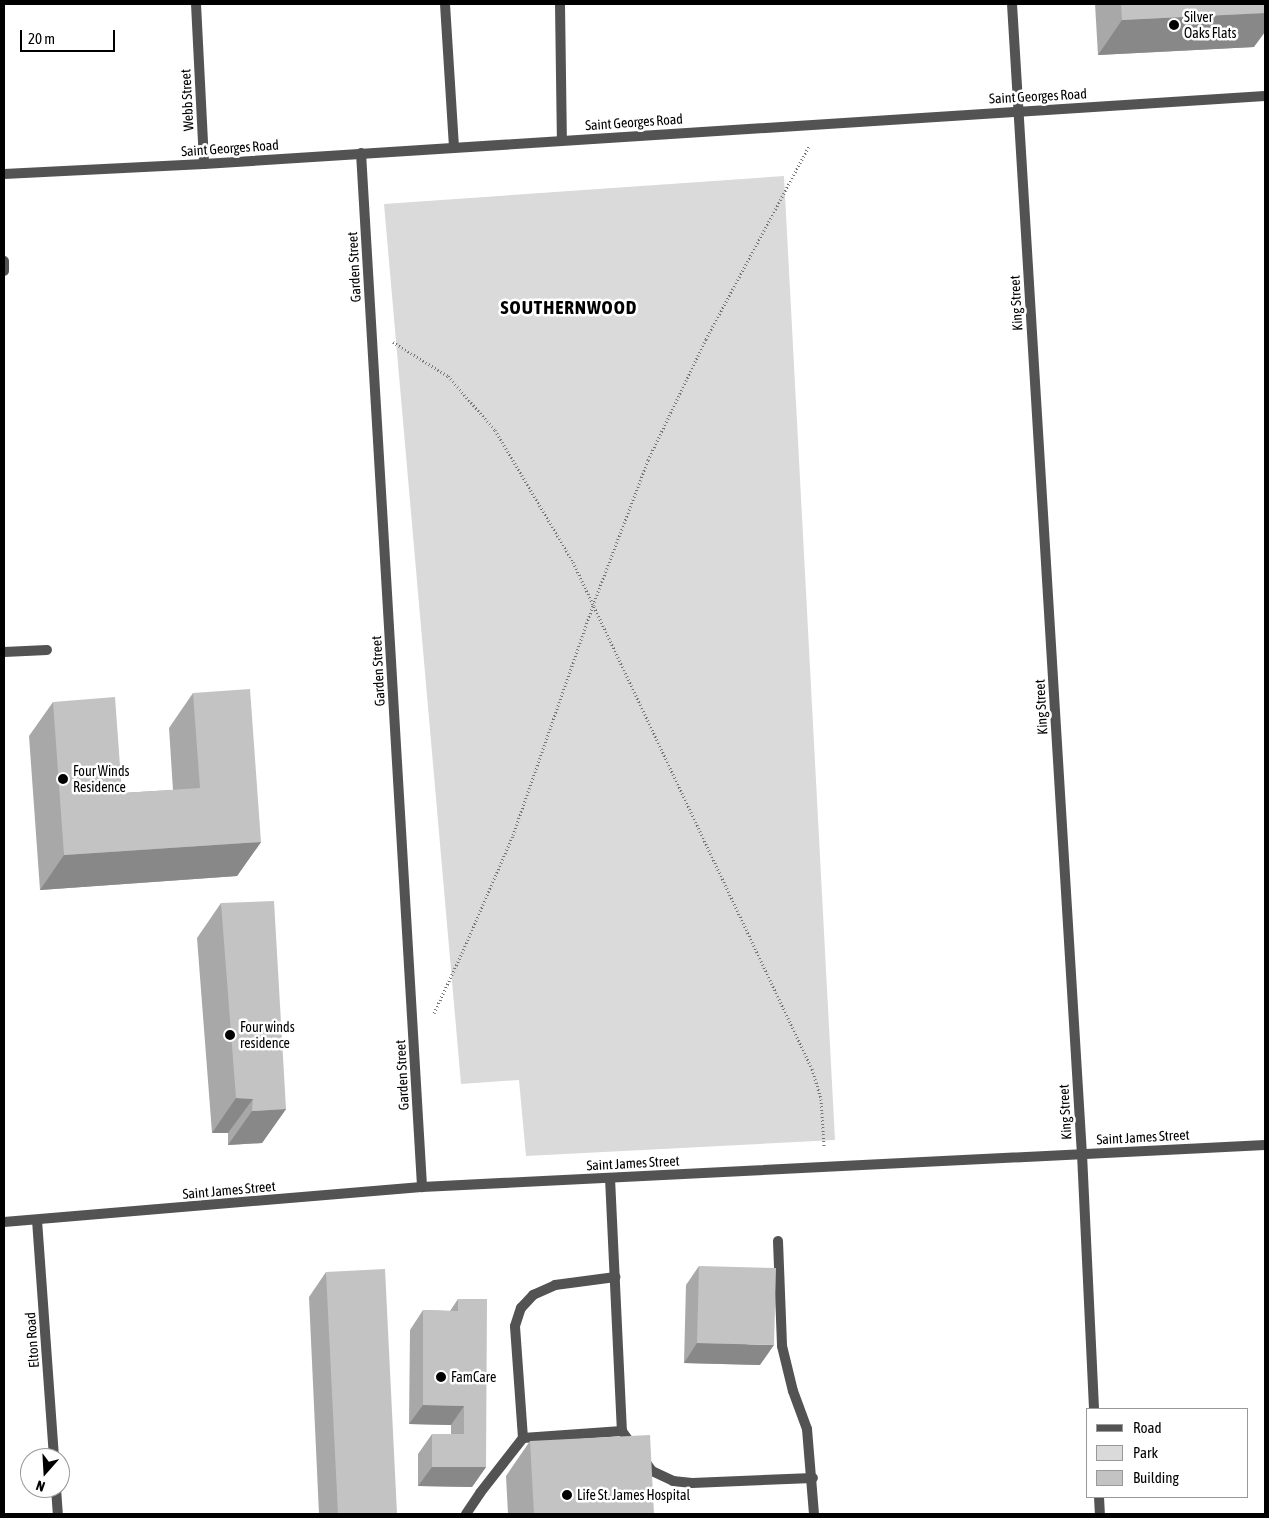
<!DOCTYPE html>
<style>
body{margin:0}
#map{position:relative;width:1269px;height:1518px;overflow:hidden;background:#fff;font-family:"Asap Condensed",sans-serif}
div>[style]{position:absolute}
.green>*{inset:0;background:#dadada}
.path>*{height:3px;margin-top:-1.5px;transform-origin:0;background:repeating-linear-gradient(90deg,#757575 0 1px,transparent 0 3.5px)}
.lane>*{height:10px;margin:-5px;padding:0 5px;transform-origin:5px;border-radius:5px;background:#535353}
.street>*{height:10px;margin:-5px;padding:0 5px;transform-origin:5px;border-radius:5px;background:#535353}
.wall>*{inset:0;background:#a8a8a8}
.shaded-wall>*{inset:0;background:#888}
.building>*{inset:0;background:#c3c3c3}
.dots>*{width:14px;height:14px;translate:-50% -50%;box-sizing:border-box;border:2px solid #fff;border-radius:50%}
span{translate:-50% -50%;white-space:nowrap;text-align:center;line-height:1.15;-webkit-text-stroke:5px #fff;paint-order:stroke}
.poi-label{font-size:14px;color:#000}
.left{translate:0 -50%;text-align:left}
.street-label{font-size:14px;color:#000}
.district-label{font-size:19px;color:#000;font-weight:700;letter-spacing:1px}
.frame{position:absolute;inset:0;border:5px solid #000;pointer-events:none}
.legend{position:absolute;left:1086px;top:1408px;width:162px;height:90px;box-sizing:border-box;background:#fff;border:1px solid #999;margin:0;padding:6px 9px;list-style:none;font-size:15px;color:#000}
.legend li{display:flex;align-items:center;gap:10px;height:25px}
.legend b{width:25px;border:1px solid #999}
.north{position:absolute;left:20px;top:1448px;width:50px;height:50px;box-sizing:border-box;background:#fff;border:1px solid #999;border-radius:50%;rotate:199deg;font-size:14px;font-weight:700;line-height:20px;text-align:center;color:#000}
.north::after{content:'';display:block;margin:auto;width:18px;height:22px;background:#000;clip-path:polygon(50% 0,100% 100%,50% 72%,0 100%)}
.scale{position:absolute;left:20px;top:30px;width:95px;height:22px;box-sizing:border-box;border:2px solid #000;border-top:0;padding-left:6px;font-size:15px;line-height:18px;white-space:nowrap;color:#000;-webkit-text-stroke:4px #fff;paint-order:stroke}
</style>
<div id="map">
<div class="green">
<i style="clip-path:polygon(784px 176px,835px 1140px,526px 1156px,519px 1080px,461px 1084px,384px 204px)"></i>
</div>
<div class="path">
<i style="left:393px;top:342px;width:65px;rotate:31.7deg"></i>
<i style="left:448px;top:376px;width:72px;rotate:49deg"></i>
<i style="left:495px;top:430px;width:153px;rotate:59.4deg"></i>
<i style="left:573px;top:562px;width:561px;rotate:64.76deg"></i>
<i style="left:812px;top:1069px;width:31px;rotate:73deg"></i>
<i style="left:821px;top:1099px;width:48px;rotate:86.4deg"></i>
<i style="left:434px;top:1013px;width:66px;rotate:-65deg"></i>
<i style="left:462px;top:953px;width:129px;rotate:-66.6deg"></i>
<i style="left:513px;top:835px;width:244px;rotate:-70.8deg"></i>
<i style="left:593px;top:605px;width:155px;rotate:-69.2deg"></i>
<i style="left:648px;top:460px;width:134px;rotate:-64.4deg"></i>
<i style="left:706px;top:339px;width:219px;rotate:-61.9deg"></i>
</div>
<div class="lane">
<i style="left:445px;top:4px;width:143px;rotate:86.4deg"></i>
<i style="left:560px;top:4px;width:136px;rotate:89.2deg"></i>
<i style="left:4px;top:261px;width:10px;rotate:90deg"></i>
<i style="left:4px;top:652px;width:43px;rotate:-2.7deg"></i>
<i style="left:610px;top:1178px;width:253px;rotate:87.3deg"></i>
<i style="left:622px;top:1431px;width:19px;rotate:55deg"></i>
<i style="left:778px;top:1241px;width:105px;rotate:87.8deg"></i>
<i style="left:782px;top:1346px;width:46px;rotate:76.3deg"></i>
<i style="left:793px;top:1391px;width:40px;rotate:69.8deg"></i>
<i style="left:807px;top:1429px;width:85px;rotate:85.3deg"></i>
<i style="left:523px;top:1438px;width:112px;rotate:-94.1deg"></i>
<i style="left:515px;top:1326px;width:19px;rotate:-72deg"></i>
<i style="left:521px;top:1308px;width:18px;rotate:-47deg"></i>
<i style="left:533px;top:1295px;width:24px;rotate:-24deg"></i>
<i style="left:555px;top:1285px;width:61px;rotate:-7.6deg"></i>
<i style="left:644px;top:1460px;width:14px;rotate:54deg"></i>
<i style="left:652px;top:1471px;width:23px;rotate:25deg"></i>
<i style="left:673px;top:1481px;width:19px;rotate:6deg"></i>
<i style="left:692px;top:1483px;width:121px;rotate:-2.4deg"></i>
<i style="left:466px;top:1514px;width:25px;rotate:-56deg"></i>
<i style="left:480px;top:1493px;width:70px;rotate:-52deg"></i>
<i style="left:523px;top:1438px;width:99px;rotate:-4deg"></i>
</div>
<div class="street">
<i style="left:196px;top:4px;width:160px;rotate:87.1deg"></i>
<i style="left:1012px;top:4px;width:1152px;rotate:86.52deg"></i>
<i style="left:1082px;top:1154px;width:255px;rotate:87.3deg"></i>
<i style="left:361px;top:153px;width:1036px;rotate:86.62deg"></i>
<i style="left:4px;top:174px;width:200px;rotate:-2.9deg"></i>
<i style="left:204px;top:164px;width:1063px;rotate:-3.67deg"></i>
<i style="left:37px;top:1220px;width:239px;rotate:85.9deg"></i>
<i style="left:4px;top:1222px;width:419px;rotate:-4.8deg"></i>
<i style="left:422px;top:1187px;width:844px;rotate:-2.85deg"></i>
<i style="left:56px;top:1488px;width:26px;rotate:86deg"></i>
<i style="left:1099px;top:1497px;width:17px;rotate:87deg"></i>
</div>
<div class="wall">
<i style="clip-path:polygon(1095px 4px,1265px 4px,1254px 47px,1098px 55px)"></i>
<i style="clip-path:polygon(193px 693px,261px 842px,237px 876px,40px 890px,29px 736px,53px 702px,122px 793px,173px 790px,169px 728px)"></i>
<i style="clip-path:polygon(221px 903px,286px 1109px,262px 1143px,228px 1145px,228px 1133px,212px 1133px,197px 938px)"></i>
<i style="clip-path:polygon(699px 1266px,760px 1365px,684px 1363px,686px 1285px)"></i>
<i style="clip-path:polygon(326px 1272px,397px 1514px,319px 1514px,309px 1297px)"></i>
<i style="clip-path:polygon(458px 1299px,486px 1467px,472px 1487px,418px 1486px,418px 1454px,432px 1434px,451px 1434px,451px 1425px,409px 1424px,410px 1330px,423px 1310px,450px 1311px)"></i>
<i style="clip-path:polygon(530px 1441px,654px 1514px,508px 1514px,506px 1476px)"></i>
</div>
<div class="shaded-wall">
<i style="clip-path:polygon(1265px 13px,1265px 32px,1254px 47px,1098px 55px,1122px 20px)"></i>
<i style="clip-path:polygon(261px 842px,237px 876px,40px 890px,64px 855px)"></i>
<i style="clip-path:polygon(236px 1098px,253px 1099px,228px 1133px,212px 1133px)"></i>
<i style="clip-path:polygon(286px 1109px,262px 1143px,228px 1145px,252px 1111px)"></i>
<i style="clip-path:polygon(697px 1343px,774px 1345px,760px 1365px,684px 1363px)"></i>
<i style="clip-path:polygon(423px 1405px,464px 1406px,451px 1425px,409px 1424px)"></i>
<i style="clip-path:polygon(432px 1467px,486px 1467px,472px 1487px,418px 1486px)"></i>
</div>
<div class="building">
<i style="clip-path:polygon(1121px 4px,1265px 4px,1265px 13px,1122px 20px)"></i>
<i style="clip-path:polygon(250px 689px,261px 842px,64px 855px,53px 702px,115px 697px,122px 793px,200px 788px,193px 693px)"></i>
<i style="clip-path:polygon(274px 901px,286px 1109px,252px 1111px,253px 1099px,236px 1098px,221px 903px)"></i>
<i style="clip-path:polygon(699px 1266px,776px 1268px,774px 1345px,697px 1343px)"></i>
<i style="clip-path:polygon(385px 1269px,397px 1514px,338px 1514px,326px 1272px)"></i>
<i style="clip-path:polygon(458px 1299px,487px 1299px,486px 1467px,432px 1467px,432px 1434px,464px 1434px,464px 1406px,423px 1405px,423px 1310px,458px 1311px)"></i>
<i style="clip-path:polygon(650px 1435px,654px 1514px,534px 1514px,530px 1441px)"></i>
</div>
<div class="dots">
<i style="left:1174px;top:25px;background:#000"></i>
<i style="left:63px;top:779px;background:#000"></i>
<i style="left:230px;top:1035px;background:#000"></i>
<i style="left:441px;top:1377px;background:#000"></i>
<i style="left:567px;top:1495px;background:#000"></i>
</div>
<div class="poi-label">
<span class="left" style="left:1184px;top:25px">Silver<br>Oaks Flats</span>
<span class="left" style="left:73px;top:779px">Four Winds<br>Residence</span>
<span class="left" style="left:240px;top:1035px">Four winds<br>residence</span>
<span class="left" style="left:451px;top:1377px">FamCare</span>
<span class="left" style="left:577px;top:1495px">Life St. James Hospital</span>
</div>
<div class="street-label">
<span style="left:1038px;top:96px;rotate:-3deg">Saint Georges Road</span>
<span style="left:187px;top:100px;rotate:-93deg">Webb Street</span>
<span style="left:634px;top:122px;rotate:-4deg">Saint Georges Road</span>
<span style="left:230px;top:148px;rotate:-4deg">Saint Georges Road</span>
<span style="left:354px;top:267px;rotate:-93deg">Garden Street</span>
<span style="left:1016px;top:303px;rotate:-93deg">King Street</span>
<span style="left:378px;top:671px;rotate:-93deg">Garden Street</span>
<span style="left:1041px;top:707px;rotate:-93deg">King Street</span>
<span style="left:402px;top:1075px;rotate:-93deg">Garden Street</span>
<span style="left:1065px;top:1112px;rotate:-93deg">King Street</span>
<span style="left:1143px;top:1137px;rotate:-3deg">Saint James Street</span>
<span style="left:633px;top:1163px;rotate:-3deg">Saint James Street</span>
<span style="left:229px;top:1190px;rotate:-5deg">Saint James Street</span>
<span style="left:32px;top:1340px;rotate:-94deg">Elton Road</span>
</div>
<div class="district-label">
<span style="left:569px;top:308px">SOUTHERNWOOD</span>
</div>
<div class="frame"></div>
<ul class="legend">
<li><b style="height:6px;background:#535353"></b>Road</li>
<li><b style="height:14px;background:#dadada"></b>Park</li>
<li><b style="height:14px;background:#c3c3c3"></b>Building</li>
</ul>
<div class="north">N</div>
<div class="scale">20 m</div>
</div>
